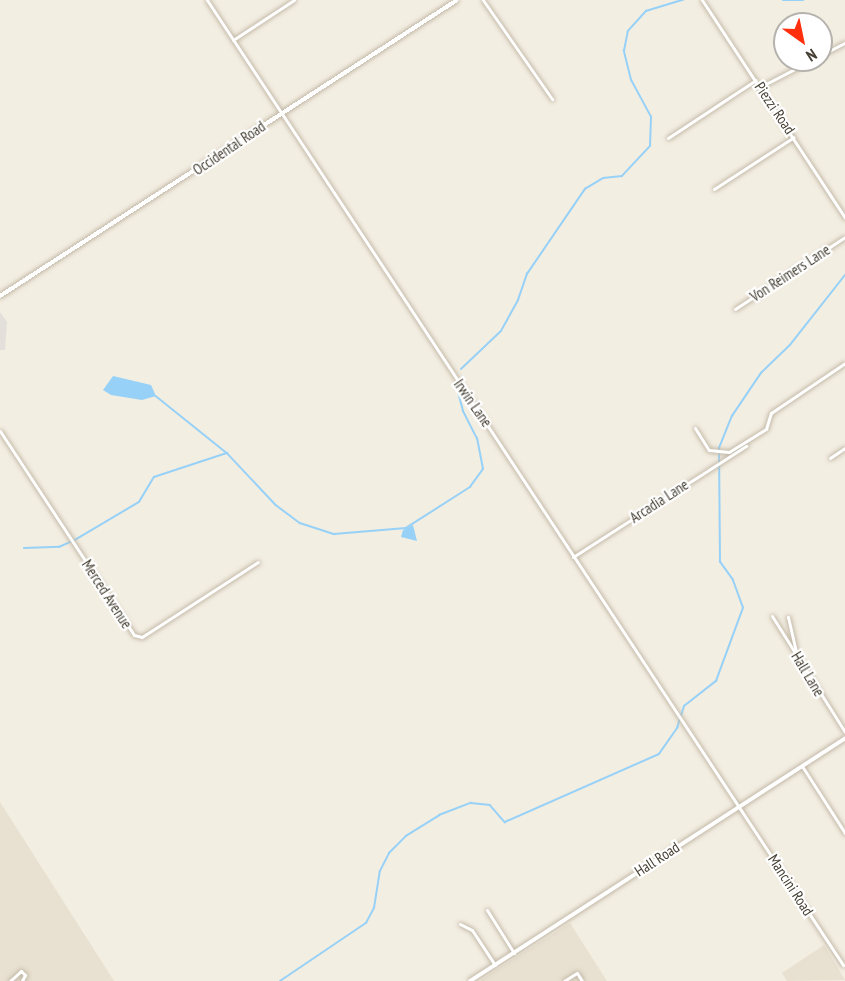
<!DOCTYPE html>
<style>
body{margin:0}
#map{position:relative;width:845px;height:981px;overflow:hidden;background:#f3eee2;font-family:"PT Sans Narrow",sans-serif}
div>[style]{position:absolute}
.residential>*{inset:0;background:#e8e0d0}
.parking>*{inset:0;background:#e3e0dc}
.water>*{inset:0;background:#97d1f7}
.stream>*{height:1.5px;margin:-0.75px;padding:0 0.75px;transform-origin:0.75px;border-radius:0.75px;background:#97d1f7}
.roads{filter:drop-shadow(0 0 2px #c2b8a7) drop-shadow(0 0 2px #c2b8a7)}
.minor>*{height:3px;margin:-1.5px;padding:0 1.5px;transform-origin:1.5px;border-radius:1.5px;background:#fff}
.tertiary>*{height:4px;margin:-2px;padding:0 2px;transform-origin:2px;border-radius:2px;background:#fff}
span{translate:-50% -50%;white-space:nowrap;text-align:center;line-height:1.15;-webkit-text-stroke:4.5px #fff;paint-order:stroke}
.street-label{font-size:15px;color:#453e32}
.north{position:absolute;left:773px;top:12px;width:60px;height:60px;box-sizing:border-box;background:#fff;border:2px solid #b5b2ad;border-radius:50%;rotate:147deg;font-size:16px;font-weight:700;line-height:24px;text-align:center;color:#453e32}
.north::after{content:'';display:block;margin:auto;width:21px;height:27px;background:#ff2f0d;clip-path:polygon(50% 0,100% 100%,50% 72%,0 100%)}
</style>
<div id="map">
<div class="residential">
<i style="clip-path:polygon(0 802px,114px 981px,0 981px)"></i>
<i style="clip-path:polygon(570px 923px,607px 981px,479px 981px)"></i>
<i style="clip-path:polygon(824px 945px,845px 980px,787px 981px,782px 973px)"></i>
</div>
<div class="parking">
<i style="clip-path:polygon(0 312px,7px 322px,5px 350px,0 350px)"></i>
</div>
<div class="water">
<i style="clip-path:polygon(113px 376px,151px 385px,156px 396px,142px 400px,111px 395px,103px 390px)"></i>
<i style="clip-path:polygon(413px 525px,417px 541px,401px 537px,403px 530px)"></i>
</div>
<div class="stream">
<i style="left:783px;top:0;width:20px"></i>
<i style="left:461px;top:369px;width:55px;rotate:-43.5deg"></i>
<i style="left:501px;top:331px;width:35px;rotate:-61deg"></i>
<i style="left:518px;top:300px;width:28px;rotate:-71deg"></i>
<i style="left:527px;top:274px;width:103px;rotate:-55.7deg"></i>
<i style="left:585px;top:189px;width:21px;rotate:-31deg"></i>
<i style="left:603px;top:178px;width:19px;rotate:-6deg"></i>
<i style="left:622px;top:176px;width:41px;rotate:-47deg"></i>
<i style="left:650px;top:146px;width:29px;rotate:-88deg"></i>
<i style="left:651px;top:117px;width:42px;rotate:-118.4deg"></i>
<i style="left:631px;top:80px;width:30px;rotate:-104deg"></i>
<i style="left:624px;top:51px;width:20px;rotate:-79deg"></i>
<i style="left:628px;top:31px;width:27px;rotate:-48deg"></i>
<i style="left:646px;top:11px;width:39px;rotate:-17deg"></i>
<i style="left:156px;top:396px;width:91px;rotate:38.8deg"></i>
<i style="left:75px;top:540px;width:74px;rotate:-30.7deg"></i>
<i style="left:139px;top:502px;width:29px;rotate:-59deg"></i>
<i style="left:154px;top:477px;width:77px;rotate:-18.2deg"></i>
<i style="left:227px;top:453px;width:71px;rotate:46.7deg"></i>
<i style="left:276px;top:505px;width:30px;rotate:37deg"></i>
<i style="left:300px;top:523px;width:36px;rotate:18deg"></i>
<i style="left:334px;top:534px;width:72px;rotate:-4.8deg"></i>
<i style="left:406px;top:528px;width:76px;rotate:-32.6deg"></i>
<i style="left:470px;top:487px;width:22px;rotate:-54deg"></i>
<i style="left:483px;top:469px;width:31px;rotate:-101deg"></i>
<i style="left:477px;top:439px;width:31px;rotate:-117deg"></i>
<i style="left:463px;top:411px;width:27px;rotate:-105deg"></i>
<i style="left:24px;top:548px;width:35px;rotate:-2deg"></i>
<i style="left:59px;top:547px;width:12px;rotate:-24deg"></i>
<i style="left:280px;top:981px;width:104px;rotate:-34deg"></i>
<i style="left:366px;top:923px;width:17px;rotate:-62deg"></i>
<i style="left:374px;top:908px;width:37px;rotate:-81deg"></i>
<i style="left:380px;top:871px;width:20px;rotate:-63deg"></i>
<i style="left:389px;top:853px;width:24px;rotate:-45deg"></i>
<i style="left:406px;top:836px;width:39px;rotate:-32deg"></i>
<i style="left:439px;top:815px;width:34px;rotate:-21deg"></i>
<i style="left:471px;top:803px;width:19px;rotate:6deg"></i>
<i style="left:490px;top:805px;width:23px;rotate:49deg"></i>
<i style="left:505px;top:822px;width:168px;rotate:-23.8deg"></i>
<i style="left:659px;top:754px;width:32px;rotate:-55deg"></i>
<i style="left:677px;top:728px;width:23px;rotate:-72deg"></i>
<i style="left:684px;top:706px;width:41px;rotate:-38deg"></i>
<i style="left:716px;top:681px;width:78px;rotate:-69.7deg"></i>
<i style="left:743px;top:608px;width:30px;rotate:-110deg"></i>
<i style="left:733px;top:580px;width:22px;rotate:-126deg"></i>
<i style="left:720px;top:562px;width:114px;rotate:-90.5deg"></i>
<i style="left:719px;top:448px;width:35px;rotate:-68deg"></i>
<i style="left:732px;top:416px;width:52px;rotate:-56deg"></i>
<i style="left:761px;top:373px;width:40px;rotate:-44deg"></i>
<i style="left:790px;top:345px;width:89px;rotate:-51.8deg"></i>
</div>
<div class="roads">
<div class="minor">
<i style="left:207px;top:0;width:1156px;rotate:56.61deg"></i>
<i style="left:483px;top:0;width:121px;rotate:55.1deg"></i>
<i style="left:702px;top:0;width:261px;rotate:56.7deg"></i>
<i style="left:233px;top:40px;width:73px;rotate:-33.3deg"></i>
<i style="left:821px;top:55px;width:27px;rotate:-27deg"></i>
<i style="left:760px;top:87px;width:59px;rotate:-27.4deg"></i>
<i style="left:668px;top:138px;width:105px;rotate:-33.4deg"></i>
<i style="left:714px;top:189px;width:95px;rotate:-33deg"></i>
<i style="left:735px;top:309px;width:131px;rotate:-33.2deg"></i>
<i style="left:695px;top:428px;width:26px;rotate:58deg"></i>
<i style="left:709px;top:450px;width:20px;rotate:6deg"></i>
<i style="left:729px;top:452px;width:44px;rotate:-31.9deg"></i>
<i style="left:766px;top:429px;width:17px;rotate:-73deg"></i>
<i style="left:771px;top:413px;width:89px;rotate:-34deg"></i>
<i style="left:0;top:431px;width:244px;rotate:56.7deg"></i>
<i style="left:134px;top:635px;width:8px;rotate:14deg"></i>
<i style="left:142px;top:637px;width:138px;rotate:-32.9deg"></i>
<i style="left:830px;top:458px;width:18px;rotate:-34deg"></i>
<i style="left:573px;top:557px;width:206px;rotate:-32.7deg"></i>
<i style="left:772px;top:616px;width:137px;rotate:57.8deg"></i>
<i style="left:788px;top:617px;width:35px;rotate:77deg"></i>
<i style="left:802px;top:766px;width:80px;rotate:57.3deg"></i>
<i style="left:487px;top:910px;width:51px;rotate:57.9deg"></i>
<i style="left:460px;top:924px;width:13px;rotate:27deg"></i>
<i style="left:472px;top:930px;width:42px;rotate:56.7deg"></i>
<i style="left:10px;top:981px;width:15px;rotate:-42deg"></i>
<i style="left:21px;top:971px;width:6px;rotate:45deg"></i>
<i style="left:25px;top:975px;width:7px;rotate:117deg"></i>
<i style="left:564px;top:981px;width:15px;rotate:-32deg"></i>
<i style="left:577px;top:973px;width:9px;rotate:58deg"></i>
</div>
<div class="tertiary">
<i style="left:0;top:296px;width:544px;rotate:-32.93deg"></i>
<i style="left:470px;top:981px;width:447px;rotate:-32.9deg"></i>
</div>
</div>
<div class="street-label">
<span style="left:775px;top:108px;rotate:56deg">Piezzi Road</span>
<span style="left:229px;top:148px;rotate:-34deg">Occidental Road</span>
<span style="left:790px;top:273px;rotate:-33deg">Von Reimers Lane</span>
<span style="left:473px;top:403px;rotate:55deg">Irwin Lane</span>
<span style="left:659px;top:501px;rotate:-33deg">Arcadia Lane</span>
<span style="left:107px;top:594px;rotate:57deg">Merced Avenue</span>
<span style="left:808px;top:674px;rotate:59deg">Hall Lane</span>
<span style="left:657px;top:859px;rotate:-33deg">Hall Road</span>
<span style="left:791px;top:885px;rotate:57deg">Mancini Road</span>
</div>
<div class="north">N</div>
</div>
